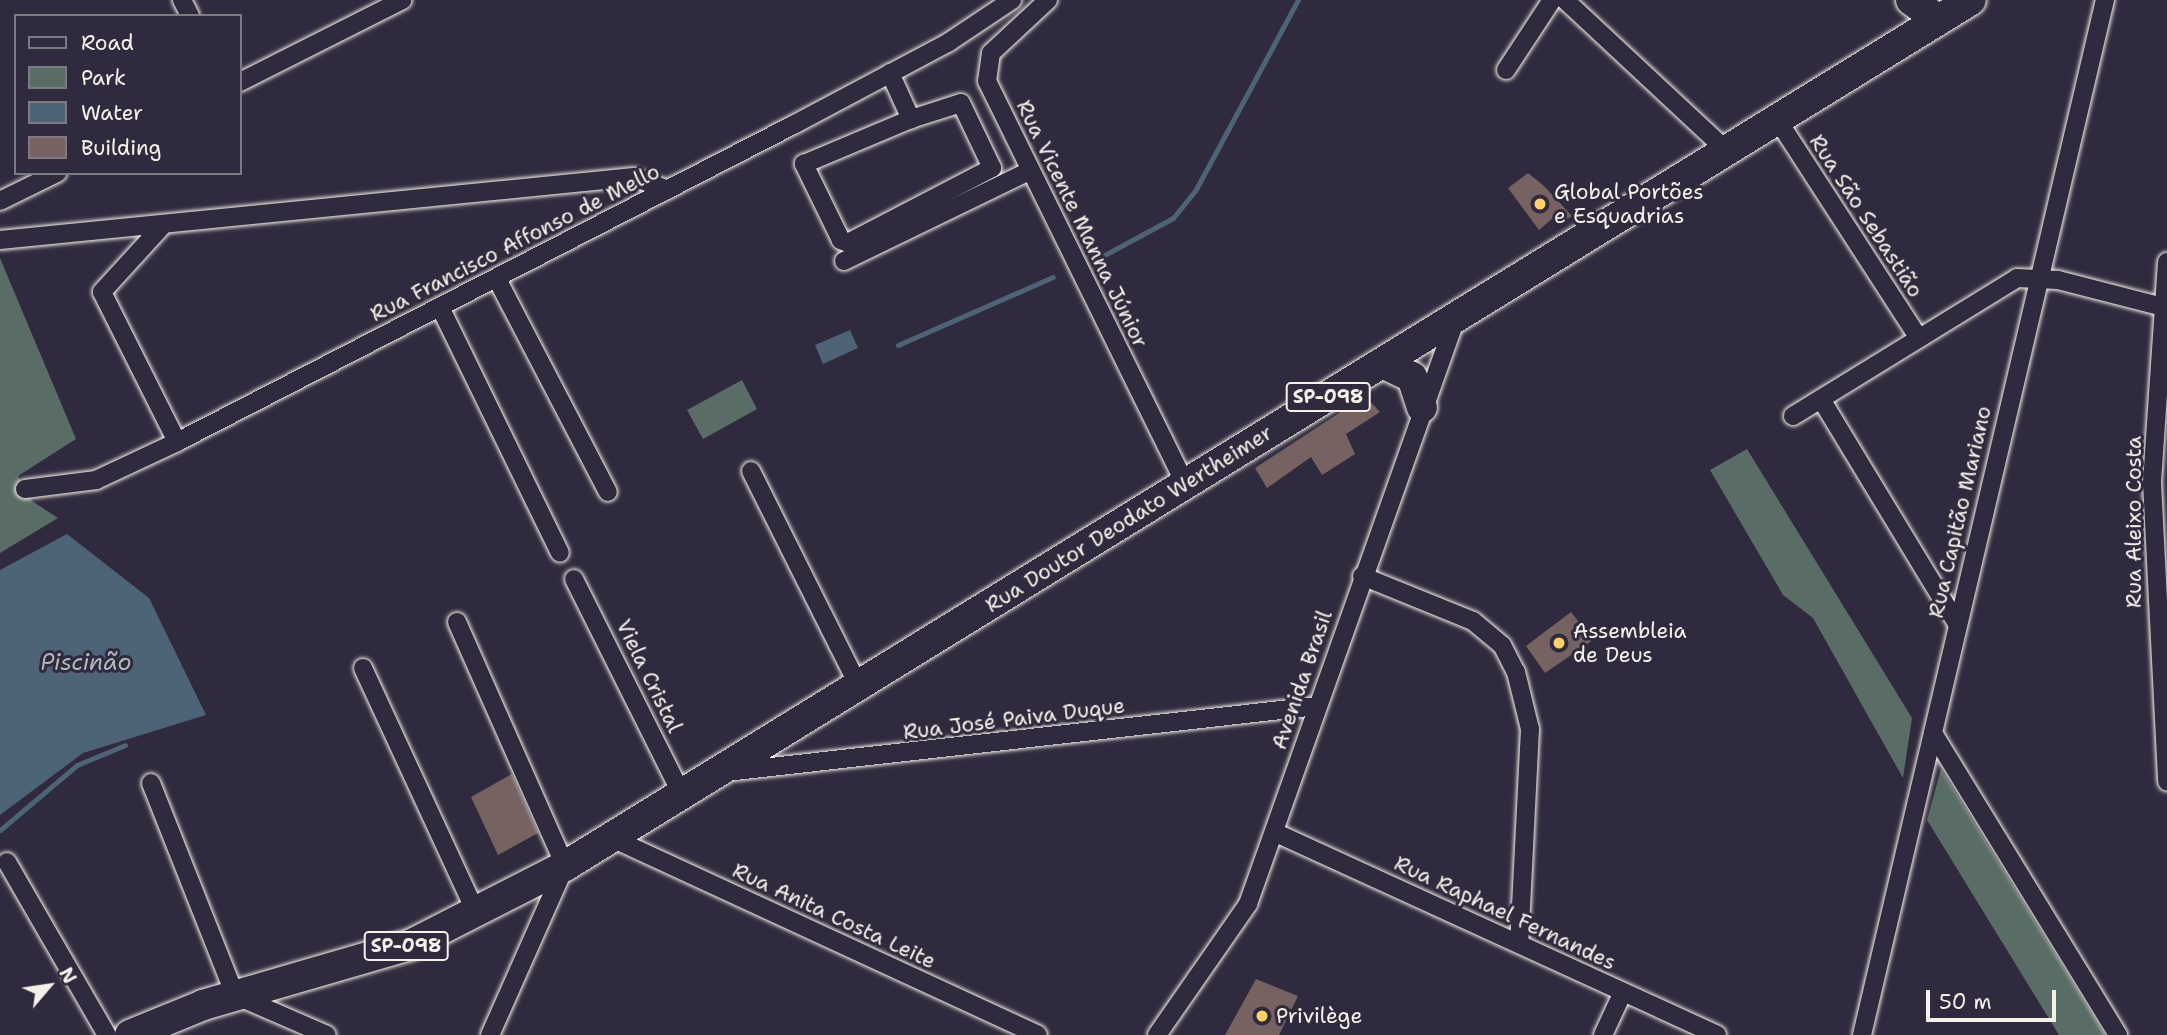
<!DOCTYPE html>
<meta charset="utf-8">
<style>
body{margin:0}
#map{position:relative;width:2167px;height:1035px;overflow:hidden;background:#2f2a3d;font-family:"Shantell Sans",sans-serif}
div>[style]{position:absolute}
.green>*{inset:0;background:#596d66}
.water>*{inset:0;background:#4d6477}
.stream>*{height:5px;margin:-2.5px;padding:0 2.5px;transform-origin:2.5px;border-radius:2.5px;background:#4d6477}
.building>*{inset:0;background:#756261}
.roads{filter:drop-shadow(0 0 2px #f4f1e8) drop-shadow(0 0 2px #f4f1e8)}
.street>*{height:18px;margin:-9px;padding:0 9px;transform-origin:9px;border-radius:9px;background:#2f2a3d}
.primary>*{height:30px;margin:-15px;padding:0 15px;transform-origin:15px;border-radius:15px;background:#2f2a3d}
.dots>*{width:19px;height:19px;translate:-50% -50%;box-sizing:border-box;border:4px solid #2f2a3d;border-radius:50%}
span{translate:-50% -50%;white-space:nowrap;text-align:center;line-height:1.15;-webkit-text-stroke:6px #2f2a3d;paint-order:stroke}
.shield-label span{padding:2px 5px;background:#2f2a3d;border:2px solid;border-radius:5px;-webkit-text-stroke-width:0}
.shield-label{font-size:19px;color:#f4f1e8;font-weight:700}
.poi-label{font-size:21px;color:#f4f1e8}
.left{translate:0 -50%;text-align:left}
.street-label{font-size:21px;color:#f4f1e8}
.water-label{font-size:23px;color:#b1b9bb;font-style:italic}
.legend{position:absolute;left:14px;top:14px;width:228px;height:161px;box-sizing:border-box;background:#2f2a3d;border:2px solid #7e7a81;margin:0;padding:9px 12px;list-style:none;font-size:21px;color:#f4f1e8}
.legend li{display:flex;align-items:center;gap:14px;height:35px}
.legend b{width:35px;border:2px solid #7e7a81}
.north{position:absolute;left:14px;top:951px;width:70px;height:70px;-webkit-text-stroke:5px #2f2a3d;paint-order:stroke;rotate:61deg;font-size:19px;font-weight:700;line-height:28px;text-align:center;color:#f4f1e8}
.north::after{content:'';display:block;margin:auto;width:24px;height:32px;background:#f4f1e8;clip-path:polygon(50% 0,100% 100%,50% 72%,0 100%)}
.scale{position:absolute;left:1926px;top:990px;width:130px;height:32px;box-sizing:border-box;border:4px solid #f4f1e8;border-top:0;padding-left:9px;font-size:21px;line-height:24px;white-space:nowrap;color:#f4f1e8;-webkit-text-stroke:5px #2f2a3d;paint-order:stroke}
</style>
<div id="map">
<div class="green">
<i style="clip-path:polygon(0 258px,76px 439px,18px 476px,32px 501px,58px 518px,0 553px)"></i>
<i style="clip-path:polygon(742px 380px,757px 409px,703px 439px,687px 410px)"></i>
<i style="clip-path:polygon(1747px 449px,1912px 718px,1903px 778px,1813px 618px,1783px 595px,1710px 470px)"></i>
<i style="clip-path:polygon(1941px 769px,2105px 1035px,2059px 1035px,1927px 820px)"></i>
</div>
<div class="water">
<i style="clip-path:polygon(850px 330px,858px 348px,823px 364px,815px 345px)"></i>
<i style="clip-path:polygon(67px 534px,149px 598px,206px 715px,83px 753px,0 815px,0 570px)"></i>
</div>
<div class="stream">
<i style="left:1099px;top:258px;width:84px;rotate:-28.4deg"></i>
<i style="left:1173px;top:218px;width:35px;rotate:-51deg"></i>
<i style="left:1195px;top:191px;width:217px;rotate:-61.7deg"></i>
<i style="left:898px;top:345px;width:169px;rotate:-23.7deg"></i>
<i style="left:0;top:830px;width:101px;rotate:-40.2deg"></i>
<i style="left:77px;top:765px;width:52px;rotate:-22.6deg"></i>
</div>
<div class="building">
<i style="clip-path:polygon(1528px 173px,1544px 186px,1572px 216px,1561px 223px,1554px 217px,1539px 230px,1508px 188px)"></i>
<i style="clip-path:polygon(1365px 396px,1380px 412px,1346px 434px,1355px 454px,1322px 475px,1311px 457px,1267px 488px,1255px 468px)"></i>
<i style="clip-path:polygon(1571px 612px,1593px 640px,1545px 673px,1526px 646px)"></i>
<i style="clip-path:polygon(512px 774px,538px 833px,498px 855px,471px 797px)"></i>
<i style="clip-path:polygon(1256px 979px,1298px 996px,1279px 1035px,1225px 1035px)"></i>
</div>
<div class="roads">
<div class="street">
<i style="left:182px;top:0;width:18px;rotate:63deg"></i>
<i style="left:1048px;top:0;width:78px;rotate:137.1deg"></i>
<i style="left:991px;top:53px;width:28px;rotate:98deg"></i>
<i style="left:987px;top:81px;width:448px;rotate:63.8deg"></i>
<i style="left:1565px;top:0;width:220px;rotate:43deg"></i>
<i style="left:1506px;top:70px;width:84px;rotate:-56.7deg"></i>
<i style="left:890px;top:73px;width:51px;rotate:65.5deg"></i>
<i style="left:911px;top:119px;width:52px;rotate:-17.7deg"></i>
<i style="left:961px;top:103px;width:72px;rotate:64.5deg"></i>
<i style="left:992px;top:168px;width:162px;rotate:152.5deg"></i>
<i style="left:848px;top:243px;width:8px;rotate:-157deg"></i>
<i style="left:841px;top:240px;width:85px;rotate:-116deg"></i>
<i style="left:804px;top:164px;width:116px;rotate:-22.8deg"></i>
<i style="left:240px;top:82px;width:182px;rotate:-26.8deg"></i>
<i style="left:1777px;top:119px;width:260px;rotate:57.1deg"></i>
<i style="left:0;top:201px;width:64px;rotate:-26.2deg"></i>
<i style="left:164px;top:224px;width:92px;rotate:132.4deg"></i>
<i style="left:102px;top:292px;width:168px;rotate:63.4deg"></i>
<i style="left:0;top:240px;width:637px;rotate:-5.67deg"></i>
<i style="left:634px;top:177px;width:36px;rotate:21deg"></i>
<i style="left:844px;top:261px;width:206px;rotate:-25.9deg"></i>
<i style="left:2167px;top:262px;width:221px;rotate:93.9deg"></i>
<i style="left:2152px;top:482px;width:300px;rotate:87.1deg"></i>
<i style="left:497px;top:279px;width:240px;rotate:62.5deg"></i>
<i style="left:441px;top:309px;width:271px;rotate:64deg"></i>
<i style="left:1821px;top:399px;width:263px;rotate:58.8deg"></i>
<i style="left:1793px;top:416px;width:263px;rotate:-31.6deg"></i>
<i style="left:2017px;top:278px;width:41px;rotate:2.8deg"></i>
<i style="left:2058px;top:280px;width:108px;rotate:14.4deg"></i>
<i style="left:751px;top:471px;width:241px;rotate:63.4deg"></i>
<i style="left:25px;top:489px;width:72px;rotate:-7.2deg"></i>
<i style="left:96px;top:480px;width:89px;rotate:-25.1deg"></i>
<i style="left:177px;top:442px;width:695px;rotate:-27.23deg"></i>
<i style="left:795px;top:124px;width:174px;rotate:-28deg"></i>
<i style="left:949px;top:42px;width:76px;rotate:-33.7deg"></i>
<i style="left:1362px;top:576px;width:120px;rotate:22.1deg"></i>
<i style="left:1473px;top:621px;width:38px;rotate:40deg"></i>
<i style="left:1502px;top:645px;width:30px;rotate:63deg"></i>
<i style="left:1516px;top:672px;width:59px;rotate:76.2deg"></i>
<i style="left:1530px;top:729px;width:215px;rotate:92.9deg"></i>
<i style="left:574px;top:579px;width:239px;rotate:63.4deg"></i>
<i style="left:457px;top:622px;width:267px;rotate:66.1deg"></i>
<i style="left:565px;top:866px;width:185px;rotate:113.9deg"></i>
<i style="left:363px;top:668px;width:270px;rotate:65.2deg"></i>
<i style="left:1933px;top:733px;width:354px;rotate:58.5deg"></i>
<i style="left:726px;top:772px;width:595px;rotate:-6.37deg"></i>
<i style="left:151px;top:783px;width:228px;rotate:68.4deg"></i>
<i style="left:235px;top:995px;width:100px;rotate:23.5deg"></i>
<i style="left:1274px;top:832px;width:487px;rotate:24.6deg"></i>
<i style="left:612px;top:838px;width:469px;rotate:24.8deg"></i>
<i style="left:7px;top:862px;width:200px;rotate:60deg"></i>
<i style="left:1157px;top:1035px;width:160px;rotate:-55.2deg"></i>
<i style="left:1248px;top:904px;width:619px;rotate:-70.45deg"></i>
<i style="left:1603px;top:1035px;width:47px;rotate:-65.1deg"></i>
<i style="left:1862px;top:1035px;width:1063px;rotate:-76.79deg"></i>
</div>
<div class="primary">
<i style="left:1911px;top:0;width:34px;rotate:36deg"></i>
<i style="left:1384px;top:364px;width:31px;rotate:25deg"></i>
<i style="left:1412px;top:377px;width:32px;rotate:72deg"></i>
<i style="left:130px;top:1035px;width:79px;rotate:-22.3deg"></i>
<i style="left:203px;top:1005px;width:216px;rotate:-16.2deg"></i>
<i style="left:410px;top:945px;width:174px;rotate:-27deg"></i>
<i style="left:565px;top:866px;width:1651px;rotate:-31.63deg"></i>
</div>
</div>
<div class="dots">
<i style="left:1540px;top:204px;background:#ffd166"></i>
<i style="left:1559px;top:643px;background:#ffd166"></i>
<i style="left:1262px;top:1016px;background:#ffd166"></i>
</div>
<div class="shield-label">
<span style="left:1328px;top:397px">SP-098</span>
<span style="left:406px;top:946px">SP-098</span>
</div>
<div class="poi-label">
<span class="left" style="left:1554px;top:204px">Global Portões<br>e Esquadrias</span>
<span class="left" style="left:1573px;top:643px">Assembleia<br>de Deus</span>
<span class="left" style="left:1276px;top:1016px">Privilège</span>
</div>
<div class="street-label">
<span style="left:1866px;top:216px;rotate:57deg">Rua São Sebastião</span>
<span style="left:1082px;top:224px;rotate:64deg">Rua Vicente Manna Júnior</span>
<span style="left:515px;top:243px;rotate:-27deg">Rua Francisco Affonso de Mello</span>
<span style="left:1960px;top:512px;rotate:-77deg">Rua Capitão Mariano</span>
<span style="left:1129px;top:519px;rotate:-32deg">Rua Doutor Deodato Wertheimer</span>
<span style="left:2134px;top:522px;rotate:-90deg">Rua Aleixo Costa</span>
<span style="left:649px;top:676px;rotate:64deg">Viela Cristal</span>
<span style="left:1302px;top:680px;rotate:-71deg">Avenida Brasil</span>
<span style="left:1014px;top:719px;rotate:-7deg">Rua José Paiva Duque</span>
<span style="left:1505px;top:913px;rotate:25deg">Rua Raphael Fernandes</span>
<span style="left:834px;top:916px;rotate:25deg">Rua Anita Costa Leite</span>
</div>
<div class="water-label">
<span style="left:86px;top:662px">Piscinão</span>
</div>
<ul class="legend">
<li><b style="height:9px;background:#2f2a3d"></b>Road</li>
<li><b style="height:19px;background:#596d66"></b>Park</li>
<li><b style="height:19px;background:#4d6477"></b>Water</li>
<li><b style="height:19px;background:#756261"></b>Building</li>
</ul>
<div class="north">N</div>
<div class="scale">50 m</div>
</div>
